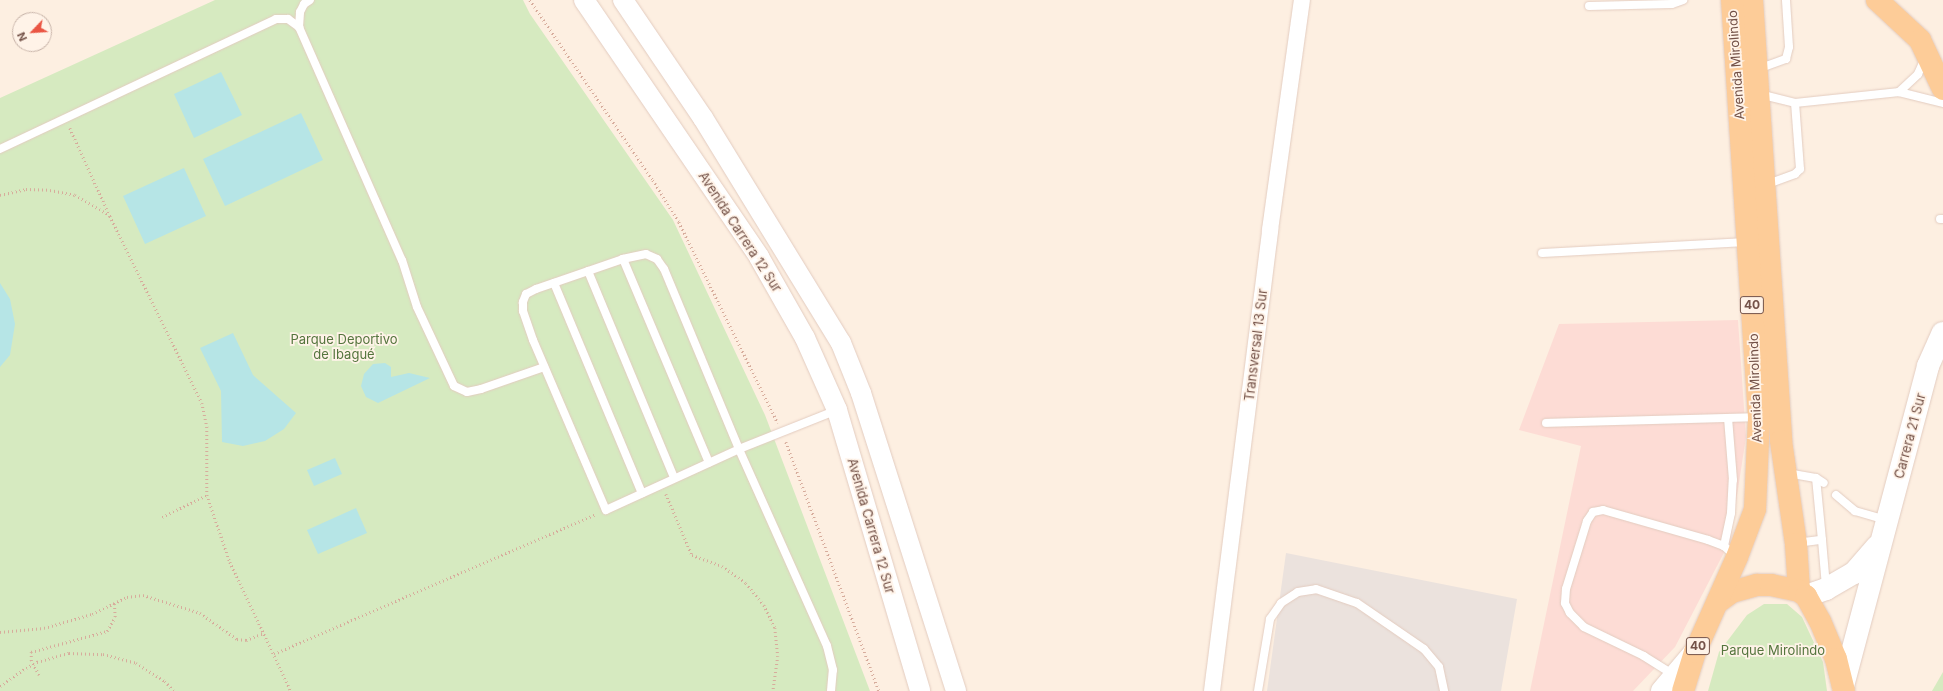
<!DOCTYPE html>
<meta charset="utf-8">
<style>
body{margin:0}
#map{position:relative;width:1943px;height:691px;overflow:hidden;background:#fdefe1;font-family:Inter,sans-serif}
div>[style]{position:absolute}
.commercial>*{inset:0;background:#fddcd5}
.industrial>*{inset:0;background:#ebe2dd}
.green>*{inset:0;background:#d6eac0}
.water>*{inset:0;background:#b6e5e6}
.path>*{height:2.5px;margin-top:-1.25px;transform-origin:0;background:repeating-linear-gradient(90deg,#d7ac9c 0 1px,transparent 0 4px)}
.roads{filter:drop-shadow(0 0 1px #e3ccc0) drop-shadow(0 0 1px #e3ccc0)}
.service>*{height:8px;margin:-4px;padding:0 4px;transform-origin:4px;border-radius:4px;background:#fff}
.minor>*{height:16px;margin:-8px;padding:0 8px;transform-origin:8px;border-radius:8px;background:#fff}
.tertiary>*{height:20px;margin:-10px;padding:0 10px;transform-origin:10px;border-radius:10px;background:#fff}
.secondary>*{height:22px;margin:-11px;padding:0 11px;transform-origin:11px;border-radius:11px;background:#fff}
.primary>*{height:22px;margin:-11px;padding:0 11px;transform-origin:11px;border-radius:11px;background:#fdcc98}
.path-bridge>*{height:2.5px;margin-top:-1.25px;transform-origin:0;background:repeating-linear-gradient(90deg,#d7ac9c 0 1px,transparent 0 4px)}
span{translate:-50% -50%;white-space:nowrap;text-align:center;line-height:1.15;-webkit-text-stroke:3.5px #fff3e8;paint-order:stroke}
.shield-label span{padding:1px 3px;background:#fff3e8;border:1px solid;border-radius:3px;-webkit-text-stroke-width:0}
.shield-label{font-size:12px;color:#745248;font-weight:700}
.street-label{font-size:13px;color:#745248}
.park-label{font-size:13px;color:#54753d}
.north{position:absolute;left:12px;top:12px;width:40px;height:40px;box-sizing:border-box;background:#fff3e8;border:1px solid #c7b3a8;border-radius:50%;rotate:245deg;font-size:11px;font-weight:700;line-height:16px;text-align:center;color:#745248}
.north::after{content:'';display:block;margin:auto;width:14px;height:18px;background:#ea5543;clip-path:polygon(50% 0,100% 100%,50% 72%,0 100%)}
</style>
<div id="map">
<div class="commercial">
<i style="clip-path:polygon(1738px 320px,1746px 437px,1730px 541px,1675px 647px,1633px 691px,1530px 691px,1581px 446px,1519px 430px,1559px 324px)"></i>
</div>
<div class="industrial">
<i style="clip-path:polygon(1286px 553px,1517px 599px,1501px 691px,1267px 691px)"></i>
</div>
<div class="green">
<i style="clip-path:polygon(215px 0,523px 0,530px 14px,673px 220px,765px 415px,870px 691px,0 691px,0 98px)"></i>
<i style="clip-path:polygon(1764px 604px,1787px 604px,1802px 617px,1823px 662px,1827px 691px,1708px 691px,1719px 652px,1747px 615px)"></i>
<i style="clip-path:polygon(1943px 672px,1943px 691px,1932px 691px)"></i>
</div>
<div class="water">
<i style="clip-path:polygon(221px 72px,242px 115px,194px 138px,174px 94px)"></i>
<i style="clip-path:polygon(301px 113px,323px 160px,225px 206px,203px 159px)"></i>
<i style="clip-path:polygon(184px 168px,206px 216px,145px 244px,123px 196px)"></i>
<i style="clip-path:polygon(0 283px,10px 299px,15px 324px,10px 355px,0 367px)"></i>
<i style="clip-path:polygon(233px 333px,253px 375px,296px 413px,284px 429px,265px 441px,243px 446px,222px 442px,221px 391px,200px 348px)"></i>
<i style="clip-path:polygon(385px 363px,391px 367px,391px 377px,409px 373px,430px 378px,378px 403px,366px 397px,361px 386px,364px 374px,373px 364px)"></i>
<i style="clip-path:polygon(335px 458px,342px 474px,314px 486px,307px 470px)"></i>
<i style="clip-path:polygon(356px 508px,367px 533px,318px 554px,307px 530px)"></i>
</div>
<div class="path">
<i style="left:530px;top:0;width:218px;rotate:55.7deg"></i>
<i style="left:653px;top:180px;width:49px;rotate:58.2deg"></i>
<i style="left:679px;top:222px;width:224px;rotate:63.8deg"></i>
<i style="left:70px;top:128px;width:97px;rotate:65.6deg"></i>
<i style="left:110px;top:216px;width:208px;rotate:63.8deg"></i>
<i style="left:202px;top:403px;width:25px;rotate:78deg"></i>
<i style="left:207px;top:427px;width:68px;rotate:90deg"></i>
<i style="left:207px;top:495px;width:71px;rotate:71.1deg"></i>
<i style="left:230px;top:562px;width:143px;rotate:64.7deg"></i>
<i style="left:0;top:195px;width:27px;rotate:-13deg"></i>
<i style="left:26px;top:189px;width:24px;rotate:2deg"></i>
<i style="left:50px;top:190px;width:25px;rotate:11deg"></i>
<i style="left:75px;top:195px;width:39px;rotate:30deg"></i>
<i style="left:786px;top:442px;width:266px;rotate:69.5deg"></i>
<i style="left:666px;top:494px;width:66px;rotate:66.9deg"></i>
<i style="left:692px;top:555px;width:32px;rotate:20deg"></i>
<i style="left:722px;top:566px;width:29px;rotate:35deg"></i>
<i style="left:746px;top:583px;width:28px;rotate:51deg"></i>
<i style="left:764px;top:605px;width:25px;rotate:64deg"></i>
<i style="left:775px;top:628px;width:28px;rotate:84deg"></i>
<i style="left:778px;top:656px;width:35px;rotate:98deg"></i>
<i style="left:162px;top:517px;width:50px;rotate:-26.1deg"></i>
<i style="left:0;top:632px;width:44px;rotate:-5.2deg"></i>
<i style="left:44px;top:628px;width:50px;rotate:-16.3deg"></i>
<i style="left:92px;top:614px;width:39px;rotate:-26deg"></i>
<i style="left:127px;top:597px;width:16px;rotate:-7deg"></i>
<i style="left:143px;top:595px;width:60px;rotate:17.5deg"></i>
<i style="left:200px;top:613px;width:45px;rotate:35.1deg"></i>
<i style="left:237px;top:639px;width:9px;rotate:6deg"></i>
<i style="left:246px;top:640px;width:19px;rotate:-21deg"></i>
<i style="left:274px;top:654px;width:351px;rotate:-23.5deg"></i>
<i style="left:37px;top:662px;width:33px;rotate:-16deg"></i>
<i style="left:69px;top:653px;width:34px;rotate:2deg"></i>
<i style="left:103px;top:654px;width:34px;rotate:15deg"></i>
<i style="left:136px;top:663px;width:34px;rotate:32deg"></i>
<i style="left:165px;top:681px;width:13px;rotate:48deg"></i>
<i style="left:39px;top:675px;width:16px;rotate:-120deg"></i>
<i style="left:31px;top:661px;width:9px;rotate:-90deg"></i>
<i style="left:31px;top:652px;width:79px;rotate:-15.4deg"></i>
<i style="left:107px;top:631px;width:16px;rotate:-60deg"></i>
<i style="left:115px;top:617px;width:14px;rotate:-94deg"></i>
<i style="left:0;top:686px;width:32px;rotate:-35deg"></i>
</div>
<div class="roads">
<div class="service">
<i style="left:1589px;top:6px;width:83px;rotate:-1.4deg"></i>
<i style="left:1672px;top:4px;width:12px;rotate:-20deg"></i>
<i style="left:299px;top:27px;width:15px;rotate:-86deg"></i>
<i style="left:300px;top:12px;width:9px;rotate:-63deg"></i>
<i style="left:304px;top:4px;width:7px;rotate:-34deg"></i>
<i style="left:1758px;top:69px;width:30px;rotate:-20deg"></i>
<i style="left:1786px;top:59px;width:12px;rotate:-76deg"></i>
<i style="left:1789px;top:47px;width:47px;rotate:-93.7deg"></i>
<i style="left:1899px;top:92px;width:26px;rotate:-43deg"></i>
<i style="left:1918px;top:74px;width:17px;rotate:-66deg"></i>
<i style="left:1759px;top:94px;width:37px;rotate:14deg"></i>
<i style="left:1795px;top:103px;width:105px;rotate:-6deg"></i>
<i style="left:1899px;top:92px;width:45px;rotate:14deg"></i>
<i style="left:0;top:149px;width:305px;rotate:-25.2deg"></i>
<i style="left:276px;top:19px;width:12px"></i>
<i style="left:288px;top:19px;width:14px;rotate:36deg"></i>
<i style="left:299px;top:27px;width:255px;rotate:66.2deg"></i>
<i style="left:402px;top:260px;width:49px;rotate:72.3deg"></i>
<i style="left:417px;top:307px;width:87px;rotate:64.9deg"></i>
<i style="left:454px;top:386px;width:14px;rotate:25deg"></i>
<i style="left:467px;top:392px;width:14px;rotate:-12deg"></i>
<i style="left:481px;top:389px;width:67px;rotate:-19.2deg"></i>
<i style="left:1765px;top:185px;width:32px;rotate:-20deg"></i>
<i style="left:1795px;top:174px;width:7px;rotate:-45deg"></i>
<i style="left:1800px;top:169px;width:66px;rotate:-94.3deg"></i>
<i style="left:1940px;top:219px;width:3px"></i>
<i style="left:1542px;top:253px;width:205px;rotate:-3.1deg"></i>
<i style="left:623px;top:259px;width:221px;rotate:67.1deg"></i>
<i style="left:588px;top:271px;width:224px;rotate:67.4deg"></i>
<i style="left:554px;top:283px;width:228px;rotate:67.3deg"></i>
<i style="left:1546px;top:423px;width:212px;rotate:-1.6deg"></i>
<i style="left:1787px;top:473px;width:29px;rotate:10deg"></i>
<i style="left:1816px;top:478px;width:9px;rotate:32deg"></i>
<i style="left:1836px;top:495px;width:25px;rotate:40deg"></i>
<i style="left:1855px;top:511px;width:32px;rotate:16deg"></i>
<i style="left:1822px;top:540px;width:47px;rotate:85.1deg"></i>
<i style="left:1796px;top:543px;width:26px;rotate:-7deg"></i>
<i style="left:1822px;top:540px;width:62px;rotate:-95.5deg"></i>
<i style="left:1724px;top:546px;width:34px;rotate:-78deg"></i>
<i style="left:1731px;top:513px;width:33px;rotate:-87deg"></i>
<i style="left:1733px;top:480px;width:62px;rotate:-94.6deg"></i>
<i style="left:1674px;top:675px;width:36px;rotate:-148deg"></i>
<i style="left:1644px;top:656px;width:67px;rotate:-154.2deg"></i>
<i style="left:1584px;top:627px;width:20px;rotate:-135deg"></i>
<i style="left:1570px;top:613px;width:11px;rotate:-117deg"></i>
<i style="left:1565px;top:603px;width:14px;rotate:-86deg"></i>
<i style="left:1566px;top:589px;width:71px;rotate:-72.8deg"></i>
<i style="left:1587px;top:521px;width:11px;rotate:-56deg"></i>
<i style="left:1593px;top:512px;width:10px;rotate:-11deg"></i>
<i style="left:1603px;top:510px;width:109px;rotate:15.9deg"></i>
<i style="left:1708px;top:540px;width:17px;rotate:21deg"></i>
<i style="left:1724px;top:546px;width:15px;rotate:42deg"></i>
<i style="left:831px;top:691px;width:21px;rotate:-85deg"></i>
<i style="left:833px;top:670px;width:25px;rotate:-104deg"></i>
<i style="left:827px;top:646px;width:216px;rotate:-114.1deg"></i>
<i style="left:739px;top:449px;width:195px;rotate:-112.6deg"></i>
<i style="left:664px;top:269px;width:12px;rotate:-125deg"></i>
<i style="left:657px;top:259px;width:12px;rotate:-156deg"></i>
<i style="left:646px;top:254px;width:24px;rotate:168deg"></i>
<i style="left:623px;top:259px;width:92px;rotate:161deg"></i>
<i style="left:536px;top:289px;width:11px;rotate:153deg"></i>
<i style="left:526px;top:294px;width:9px;rotate:111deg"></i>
<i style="left:523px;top:302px;width:9px;rotate:90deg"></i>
<i style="left:523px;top:311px;width:31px;rotate:71deg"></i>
<i style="left:533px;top:340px;width:185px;rotate:66.8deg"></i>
<i style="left:606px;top:510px;width:146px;rotate:-24.6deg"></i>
<i style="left:739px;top:449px;width:105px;rotate:-21.7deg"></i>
<i style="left:1258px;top:691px;width:73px;rotate:-80.5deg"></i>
<i style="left:1270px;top:619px;width:19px;rotate:-55deg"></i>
<i style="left:1281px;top:603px;width:20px;rotate:-33deg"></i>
<i style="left:1298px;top:592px;width:18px;rotate:-9deg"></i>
<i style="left:1316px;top:589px;width:43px;rotate:18.9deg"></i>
<i style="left:1357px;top:603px;width:81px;rotate:34.5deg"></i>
<i style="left:1424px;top:649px;width:23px;rotate:50deg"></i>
<i style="left:1439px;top:667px;width:25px;rotate:78deg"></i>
</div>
<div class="minor">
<i style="left:1212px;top:691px;width:465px;rotate:-82.8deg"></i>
<i style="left:1270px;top:230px;width:232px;rotate:-82.1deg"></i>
</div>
<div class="tertiary">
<i style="left:584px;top:0;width:311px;rotate:55.7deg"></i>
<i style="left:759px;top:257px;width:93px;rotate:60.4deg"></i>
<i style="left:805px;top:338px;width:79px;rotate:66deg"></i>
<i style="left:837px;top:410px;width:293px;rotate:73.5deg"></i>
<i style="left:623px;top:0;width:143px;rotate:55.9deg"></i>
<i style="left:703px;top:118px;width:264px;rotate:58.5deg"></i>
<i style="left:841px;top:343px;width:54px;rotate:68.2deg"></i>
<i style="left:861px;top:393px;width:313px;rotate:72.3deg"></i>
</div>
<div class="secondary">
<i style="left:1806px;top:596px;width:21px;rotate:-19deg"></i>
<i style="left:1826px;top:589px;width:32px;rotate:-30deg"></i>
<i style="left:1854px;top:573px;width:35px;rotate:-49deg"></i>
<i style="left:1843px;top:686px;width:331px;rotate:-75.1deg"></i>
<i style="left:1928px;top:366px;width:36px;rotate:-66deg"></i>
<i style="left:1662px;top:691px;width:51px;rotate:-49.8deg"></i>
</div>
<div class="primary">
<i style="left:1752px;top:0;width:442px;rotate:86.2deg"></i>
<i style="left:1781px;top:441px;width:104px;rotate:81.7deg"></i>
<i style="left:1796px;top:544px;width:47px;rotate:86.3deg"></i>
<i style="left:1877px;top:0;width:59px;rotate:42.9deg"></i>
<i style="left:1920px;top:40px;width:54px;rotate:64.9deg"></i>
<i style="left:1718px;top:602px;width:17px;rotate:-36deg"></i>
<i style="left:1732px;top:592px;width:26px;rotate:-16deg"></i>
<i style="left:1757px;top:585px;width:14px"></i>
<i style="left:1771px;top:585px;width:29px;rotate:12deg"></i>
<i style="left:1799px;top:591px;width:9px;rotate:36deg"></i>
<i style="left:1806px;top:596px;width:29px;rotate:61deg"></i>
<i style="left:1820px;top:621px;width:41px;rotate:67.2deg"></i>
<i style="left:1836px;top:659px;width:33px;rotate:76deg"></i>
<i style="left:1683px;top:691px;width:41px;rotate:-72.9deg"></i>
<i style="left:1695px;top:652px;width:104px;rotate:-66.1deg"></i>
<i style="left:1737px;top:557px;width:51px;rotate:-69.4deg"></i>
<i style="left:1755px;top:509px;width:92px;rotate:-87.5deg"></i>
<i style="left:1759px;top:417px;width:418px;rotate:-93.7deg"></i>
</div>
</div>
<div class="path-bridge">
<i style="left:26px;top:668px;width:13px;rotate:-29deg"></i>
</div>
<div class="shield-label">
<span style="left:1752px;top:305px">40</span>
<span style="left:1698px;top:646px">40</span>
</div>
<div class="street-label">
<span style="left:1736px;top:65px;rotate:-94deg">Avenida Mirolindo</span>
<span style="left:740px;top:232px;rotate:57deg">Avenida Carrera 12 Sur</span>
<span style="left:1256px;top:345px;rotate:-83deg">Transversal 13 Sur</span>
<span style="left:1755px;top:388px;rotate:-92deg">Avenida Mirolindo</span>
<span style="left:1910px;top:436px;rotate:-75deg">Carrera 21 Sur</span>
<span style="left:871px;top:526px;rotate:74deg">Avenida Carrera 12 Sur</span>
</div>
<div class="park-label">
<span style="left:344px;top:347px">Parque Deportivo<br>de Ibagué</span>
<span style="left:1773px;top:650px">Parque Mirolindo</span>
</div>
<div class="north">N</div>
</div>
